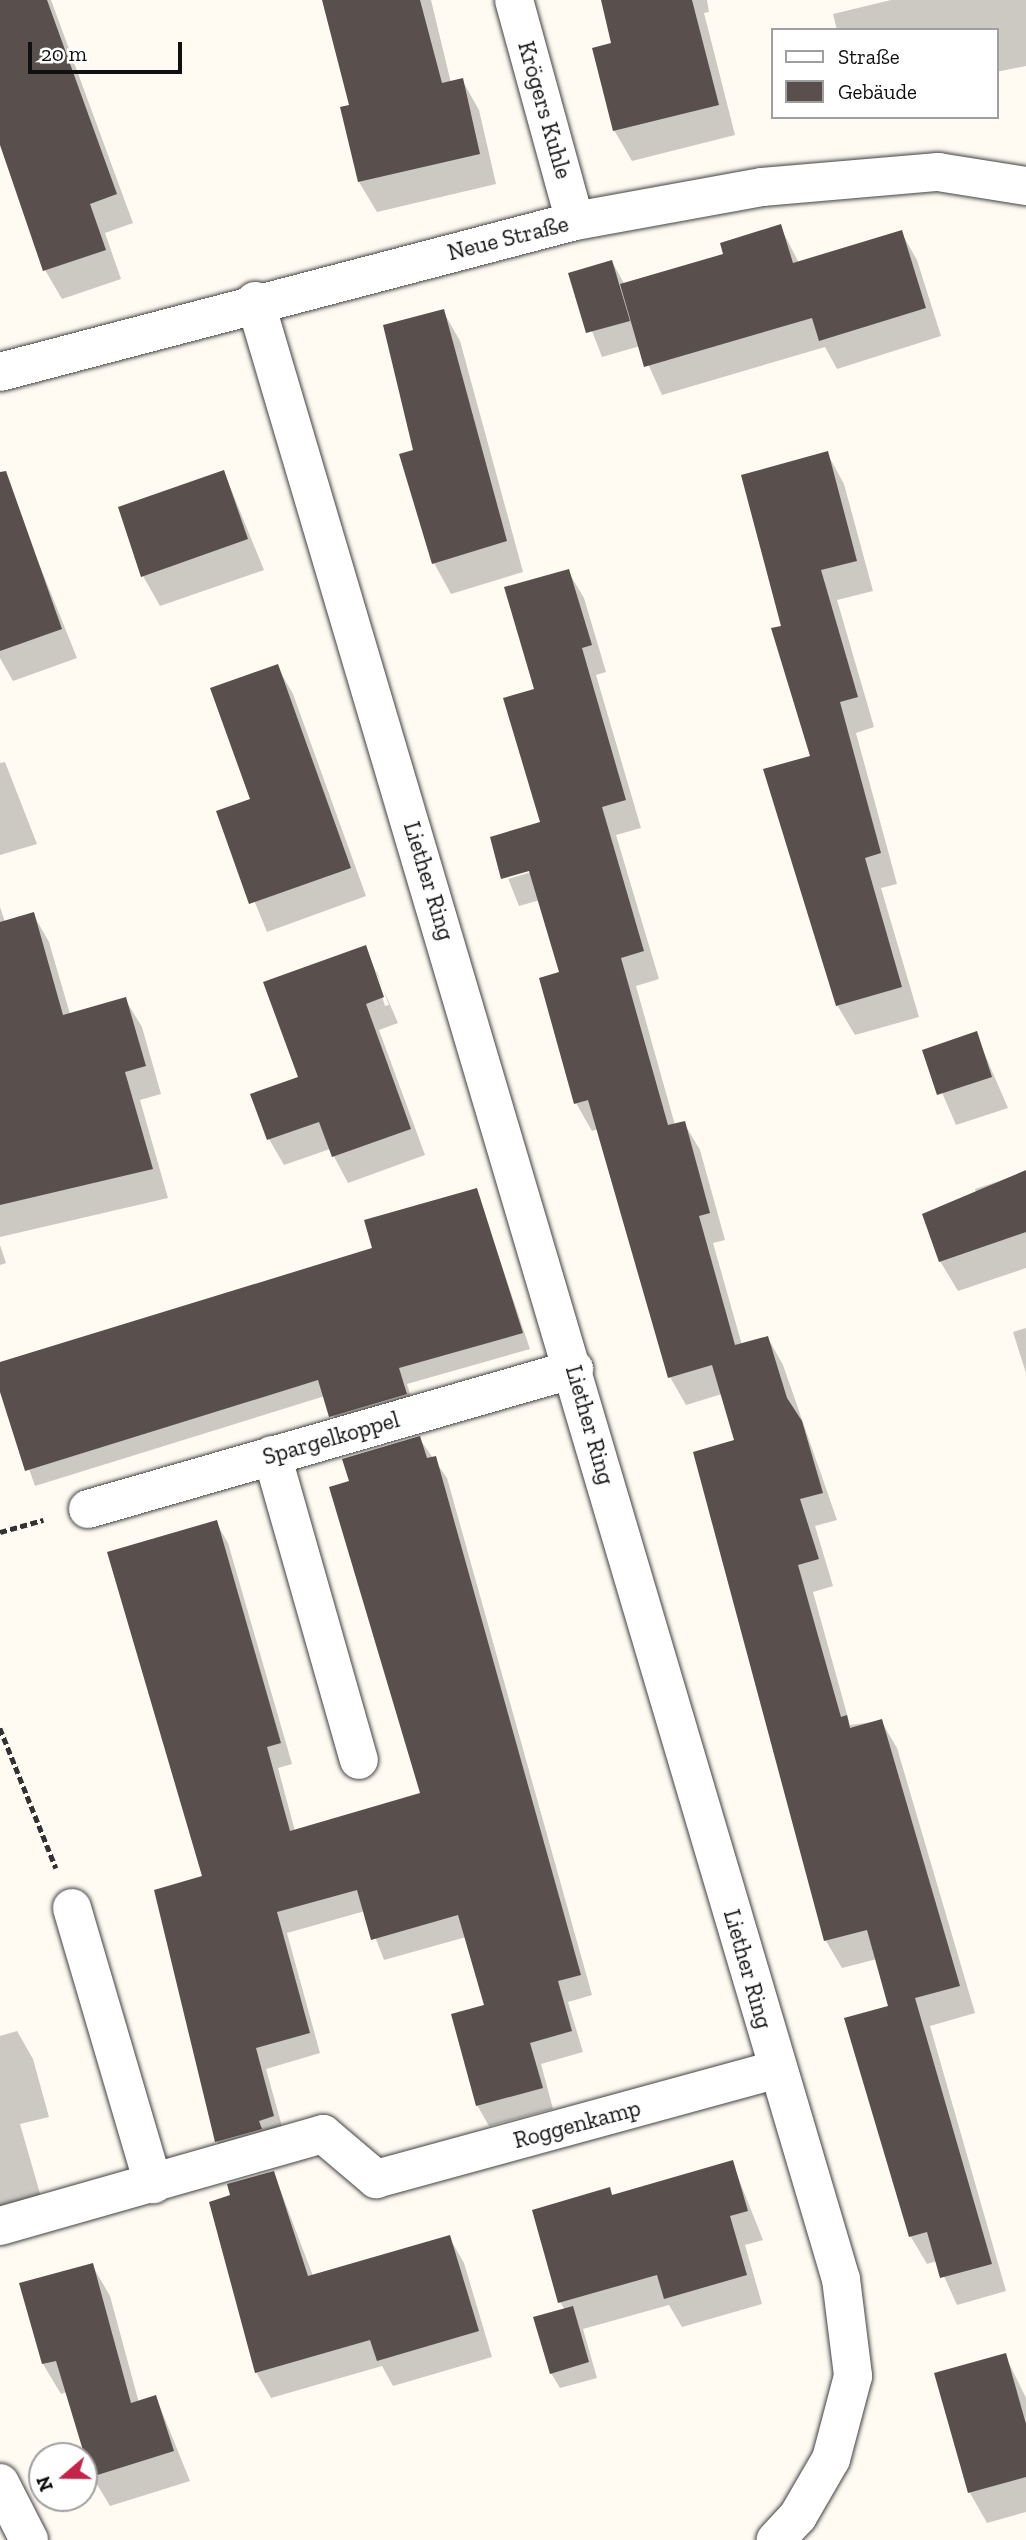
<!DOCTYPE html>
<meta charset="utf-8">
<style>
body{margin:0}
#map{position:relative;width:1026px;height:2540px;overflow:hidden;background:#fffbf3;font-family:"Zilla Slab",serif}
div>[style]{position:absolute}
.shadow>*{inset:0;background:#0003}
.building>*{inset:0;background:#594f4c}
.path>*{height:4.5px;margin-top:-2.25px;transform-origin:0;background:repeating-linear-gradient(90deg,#323232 0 7px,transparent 0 10.5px)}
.roads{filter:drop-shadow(0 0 2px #434343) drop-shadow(0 0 2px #434343)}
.minor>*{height:38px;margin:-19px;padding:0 19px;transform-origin:19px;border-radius:19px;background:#fff}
span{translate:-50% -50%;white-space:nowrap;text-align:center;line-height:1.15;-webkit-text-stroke:7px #fff;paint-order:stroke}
.street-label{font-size:23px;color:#101010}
.legend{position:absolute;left:771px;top:28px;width:228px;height:91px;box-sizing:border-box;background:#fff;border:2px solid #9f9f9f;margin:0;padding:9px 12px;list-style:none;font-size:21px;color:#101010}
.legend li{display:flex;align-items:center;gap:14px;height:35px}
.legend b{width:35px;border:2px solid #9f9f9f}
.north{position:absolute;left:28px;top:2442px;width:70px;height:70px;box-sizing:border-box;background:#fff;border:2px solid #9f9f9f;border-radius:50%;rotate:250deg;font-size:19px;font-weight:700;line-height:28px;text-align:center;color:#101010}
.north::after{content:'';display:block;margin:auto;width:24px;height:32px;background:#c42447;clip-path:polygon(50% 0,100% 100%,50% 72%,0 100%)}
.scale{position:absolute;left:28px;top:42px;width:154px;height:32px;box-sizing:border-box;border:4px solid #101010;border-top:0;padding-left:9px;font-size:21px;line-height:24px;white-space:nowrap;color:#101010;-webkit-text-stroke:5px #fff;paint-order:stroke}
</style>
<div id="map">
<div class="shadow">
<i style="clip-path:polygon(0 0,51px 0,133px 223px,105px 233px,121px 279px,62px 299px,45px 270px,0 109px)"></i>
<i style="clip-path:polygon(324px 0,431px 0,451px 83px,462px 80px,479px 110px,496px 184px,377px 212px,359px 182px,352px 106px)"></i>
<i style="clip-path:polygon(603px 0,707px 0,709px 12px,704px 13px,735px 135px,632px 161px,614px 130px,613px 45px)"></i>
<i style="clip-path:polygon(891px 0,1026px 0,1026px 66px,996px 72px,996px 30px,837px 30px,833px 14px)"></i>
<i style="clip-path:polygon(780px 226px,799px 263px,901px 232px,917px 260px,941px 336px,837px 369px,825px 347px,662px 395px,640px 346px,602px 357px,570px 274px,612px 262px,625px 285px,725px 255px)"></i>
<i style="clip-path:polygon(443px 311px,460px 341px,523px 572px,451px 594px,434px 563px)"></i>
<i style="clip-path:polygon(827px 453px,844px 484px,873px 591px,837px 600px,874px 727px,856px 733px,897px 884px,881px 888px,919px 1017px,855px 1035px,837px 1005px,812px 758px,784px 627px)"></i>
<i style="clip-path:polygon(224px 472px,264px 570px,160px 606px,143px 576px)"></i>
<i style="clip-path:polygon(25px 529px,77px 658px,13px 681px,0 658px,0 537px)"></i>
<i style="clip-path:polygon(evenodd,568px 571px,584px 598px,606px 672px,596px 675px,641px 828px,616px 835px,659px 979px,636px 986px,675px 1125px,684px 1123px,700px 1150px,725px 1240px,713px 1243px,742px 1345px,768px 1338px,783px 1365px,837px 1520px,815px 1526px,833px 1586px,813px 1592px,850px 1725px,881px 1721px,897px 1748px,975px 2013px,930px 2026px,1006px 2291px,957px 2305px,937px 2261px,927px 2264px,911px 2237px,846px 2019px,890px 2007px,877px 1959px,842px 1968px,826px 1941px,695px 1453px,736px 1442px,722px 1394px,686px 1405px,670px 1377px,598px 1129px,592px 1131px,576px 1103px,561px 973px,540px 900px,519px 906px,492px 838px,542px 823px,536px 690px,568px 571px,537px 867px,538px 870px,508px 879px,508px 876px,537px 867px)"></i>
<i style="clip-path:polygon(277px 666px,293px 694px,366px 896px,267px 932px,218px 812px,252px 800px)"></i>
<i style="clip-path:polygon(5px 762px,37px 844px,0 855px,0 763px)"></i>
<i style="clip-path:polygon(0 907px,5px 922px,33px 914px,49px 942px,70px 1014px,125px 999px,142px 1027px,161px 1094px,140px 1100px,168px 1198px,0 1237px)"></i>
<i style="clip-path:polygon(evenodd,365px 947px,398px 1023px,379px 1030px,425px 1155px,348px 1183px,330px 1149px,284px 1165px,269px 1139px,365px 947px,374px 972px,377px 972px,389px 1005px,385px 1006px,374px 972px)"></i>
<i style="clip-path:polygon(976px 1034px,1008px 1108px,956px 1125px,924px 1051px)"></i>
<i style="clip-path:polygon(1026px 1172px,1026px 1268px,958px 1291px,940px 1261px,978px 1197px,975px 1189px)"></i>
<i style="clip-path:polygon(476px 1190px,530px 1349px,407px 1384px,415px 1410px,340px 1431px,325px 1396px,35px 1486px,0 1386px,0 1363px,374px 1249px)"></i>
<i style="clip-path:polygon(0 1245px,6px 1263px,0 1265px)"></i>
<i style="clip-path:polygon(1026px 1328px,1026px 1373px,1013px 1332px)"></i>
<i style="clip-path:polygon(419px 1438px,447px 1478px,592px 1995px,568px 2002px,583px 2052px,541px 2064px,553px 2109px,489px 2126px,477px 2105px,486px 2006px,466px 1937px,384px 1960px,365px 1911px,287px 1933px,320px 2053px,266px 2069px,285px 2137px,229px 2162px,217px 2141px,204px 1878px,216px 1522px,228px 1543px,292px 1764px,278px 1768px,295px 1831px,422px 1795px,351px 1483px)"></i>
<i style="clip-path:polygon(17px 2031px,33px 2059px,49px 2117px,20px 2124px,41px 2197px,0 2210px,0 2036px)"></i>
<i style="clip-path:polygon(732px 2162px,763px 2240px,745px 2245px,762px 2304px,682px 2327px,669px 2305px,583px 2329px,597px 2378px,560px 2388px,551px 2373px,565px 2310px,560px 2302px,609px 2189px,613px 2197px)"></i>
<i style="clip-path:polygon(274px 2173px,313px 2276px,449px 2237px,464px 2263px,492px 2357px,393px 2386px,382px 2366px,271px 2398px,256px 2372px,232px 2196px)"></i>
<i style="clip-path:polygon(92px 2265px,110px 2296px,139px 2403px,156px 2397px,190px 2481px,110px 2506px,92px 2476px,67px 2392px,61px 2394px,43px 2364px)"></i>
<i style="clip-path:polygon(1005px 2355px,1026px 2398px,1026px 2512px,987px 2523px,970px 2493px,936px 2375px)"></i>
</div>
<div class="building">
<i style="clip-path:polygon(0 0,47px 0,117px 194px,90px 204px,106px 250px,43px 271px,0 145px)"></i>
<i style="clip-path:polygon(322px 0,420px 0,442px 83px,463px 78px,480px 154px,358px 182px,340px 107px,349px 105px)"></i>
<i style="clip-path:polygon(601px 0,692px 0,719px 105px,613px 131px,592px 48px,611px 43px)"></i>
<i style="clip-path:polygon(781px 224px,793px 263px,902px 230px,926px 308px,819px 341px,812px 318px,644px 367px,620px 284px,723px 254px,720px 243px)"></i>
<i style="clip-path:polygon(612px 260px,630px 321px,586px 333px,568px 273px)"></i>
<i style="clip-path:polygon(444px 309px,507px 541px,432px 564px,399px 454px,413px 450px,383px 325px)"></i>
<i style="clip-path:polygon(828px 451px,857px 561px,821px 570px,858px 697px,840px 702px,881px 853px,865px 858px,902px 987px,836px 1006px,763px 769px,810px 756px,771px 628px,781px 626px,741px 475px)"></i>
<i style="clip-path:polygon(224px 470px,248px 539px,141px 577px,118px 507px)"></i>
<i style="clip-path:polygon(6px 471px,62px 629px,0 651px,0 472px)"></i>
<i style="clip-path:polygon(569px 569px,592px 645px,582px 648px,626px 800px,602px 807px,644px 951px,621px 958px,668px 1125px,685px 1121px,710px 1213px,699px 1216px,735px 1345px,768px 1336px,787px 1398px,802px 1421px,823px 1493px,800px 1499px,819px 1559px,798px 1565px,841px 1717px,847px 1715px,850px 1728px,882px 1719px,960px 1986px,915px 1998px,992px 2264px,940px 2278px,927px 2232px,909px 2237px,844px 2018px,888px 2006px,867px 1930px,824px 1941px,693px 1452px,734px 1440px,712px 1365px,668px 1378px,588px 1100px,574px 1104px,539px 978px,559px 972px,529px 871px,501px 879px,490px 837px,540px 822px,503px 698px,534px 689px,504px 587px)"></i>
<i style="clip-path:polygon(278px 664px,351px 868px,249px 904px,216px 811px,250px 799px,210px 688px)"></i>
<i style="clip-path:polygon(34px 912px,63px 1015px,126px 997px,146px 1066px,125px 1072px,153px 1169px,0 1205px,0 922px)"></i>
<i style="clip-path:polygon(366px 945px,384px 997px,366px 1004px,411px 1129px,332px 1157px,319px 1122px,267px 1140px,250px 1094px,298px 1077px,263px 982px)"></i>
<i style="clip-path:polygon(977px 1031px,992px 1077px,937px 1095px,922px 1050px)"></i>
<i style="clip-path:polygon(1026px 1170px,1026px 1232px,939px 1262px,922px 1214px)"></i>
<i style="clip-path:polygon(477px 1188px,523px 1333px,399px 1368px,407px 1394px,329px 1417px,318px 1380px,25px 1471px,0 1392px,0 1362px,372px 1248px,364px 1220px)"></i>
<i style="clip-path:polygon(420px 1436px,427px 1458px,436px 1456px,581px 1975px,558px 1981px,572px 2031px,530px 2043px,543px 2088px,476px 2106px,451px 2014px,484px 2005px,458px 1915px,371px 1940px,357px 1890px,277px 1912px,310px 2033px,256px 2048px,274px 2116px,259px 2121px,262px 2129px,215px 2142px,154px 1890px,202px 1876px,107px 1552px,217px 1520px,281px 1743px,267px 1747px,290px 1831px,420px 1793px,329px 1487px,349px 1481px,342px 1459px)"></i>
<i style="clip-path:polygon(733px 2160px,748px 2211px,730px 2216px,747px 2275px,664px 2299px,657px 2275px,558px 2303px,532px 2210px,610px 2187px,612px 2195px)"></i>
<i style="clip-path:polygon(274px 2171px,308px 2276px,450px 2235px,479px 2331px,377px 2361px,370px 2340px,255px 2373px,209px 2202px,230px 2195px,227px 2184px)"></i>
<i style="clip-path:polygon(93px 2263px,131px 2403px,156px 2395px,174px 2451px,91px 2477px,56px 2361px,42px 2364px,19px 2283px)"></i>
<i style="clip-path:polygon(573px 2306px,589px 2362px,550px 2374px,533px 2317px)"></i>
<i style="clip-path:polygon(1006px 2353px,1026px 2424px,1026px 2477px,968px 2493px,934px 2373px)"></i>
</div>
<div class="path">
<i style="left:0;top:1532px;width:45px;rotate:-15.6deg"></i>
<i style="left:0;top:1728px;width:151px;rotate:68.2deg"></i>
</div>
<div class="roads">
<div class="minor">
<i style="left:514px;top:0;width:229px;rotate:74.6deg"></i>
<i style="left:255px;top:301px;width:2063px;rotate:73.5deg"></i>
<i style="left:841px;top:2279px;width:98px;rotate:82.9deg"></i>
<i style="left:853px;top:2376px;width:86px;rotate:104.8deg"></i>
<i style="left:831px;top:2459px;width:66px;rotate:120.1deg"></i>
<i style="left:798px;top:2516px;width:33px;rotate:133deg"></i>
<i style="left:0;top:372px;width:594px;rotate:-14.71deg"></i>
<i style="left:575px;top:221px;width:190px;rotate:-10.3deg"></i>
<i style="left:762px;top:187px;width:177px;rotate:-4.9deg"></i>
<i style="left:938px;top:172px;width:89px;rotate:9deg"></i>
<i style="left:272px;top:1455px;width:317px;rotate:74.1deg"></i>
<i style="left:88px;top:1509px;width:506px;rotate:-16.07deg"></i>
<i style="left:72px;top:1908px;width:288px;rotate:73.6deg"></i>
<i style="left:0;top:2226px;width:336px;rotate:-15.9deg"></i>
<i style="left:323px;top:2134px;width:70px;rotate:40.3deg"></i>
<i style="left:376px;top:2179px;width:416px;rotate:-15.3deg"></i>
<i style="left:0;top:2483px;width:64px;rotate:63deg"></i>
</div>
</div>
<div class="street-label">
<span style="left:545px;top:110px;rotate:74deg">Krögers Kuhle</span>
<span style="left:508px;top:238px;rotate:-14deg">Neue Straße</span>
<span style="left:429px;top:881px;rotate:73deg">Liether Ring</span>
<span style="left:590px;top:1425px;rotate:74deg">Liether Ring</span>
<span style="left:331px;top:1438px;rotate:-16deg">Spargelkoppel</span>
<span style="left:748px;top:1969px;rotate:74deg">Liether Ring</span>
<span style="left:577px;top:2124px;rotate:-15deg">Roggenkamp</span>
</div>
<ul class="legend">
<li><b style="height:9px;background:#fff"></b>Straße</li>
<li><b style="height:19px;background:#594f4c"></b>Gebäude</li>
</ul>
<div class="north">N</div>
<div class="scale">20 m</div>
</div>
